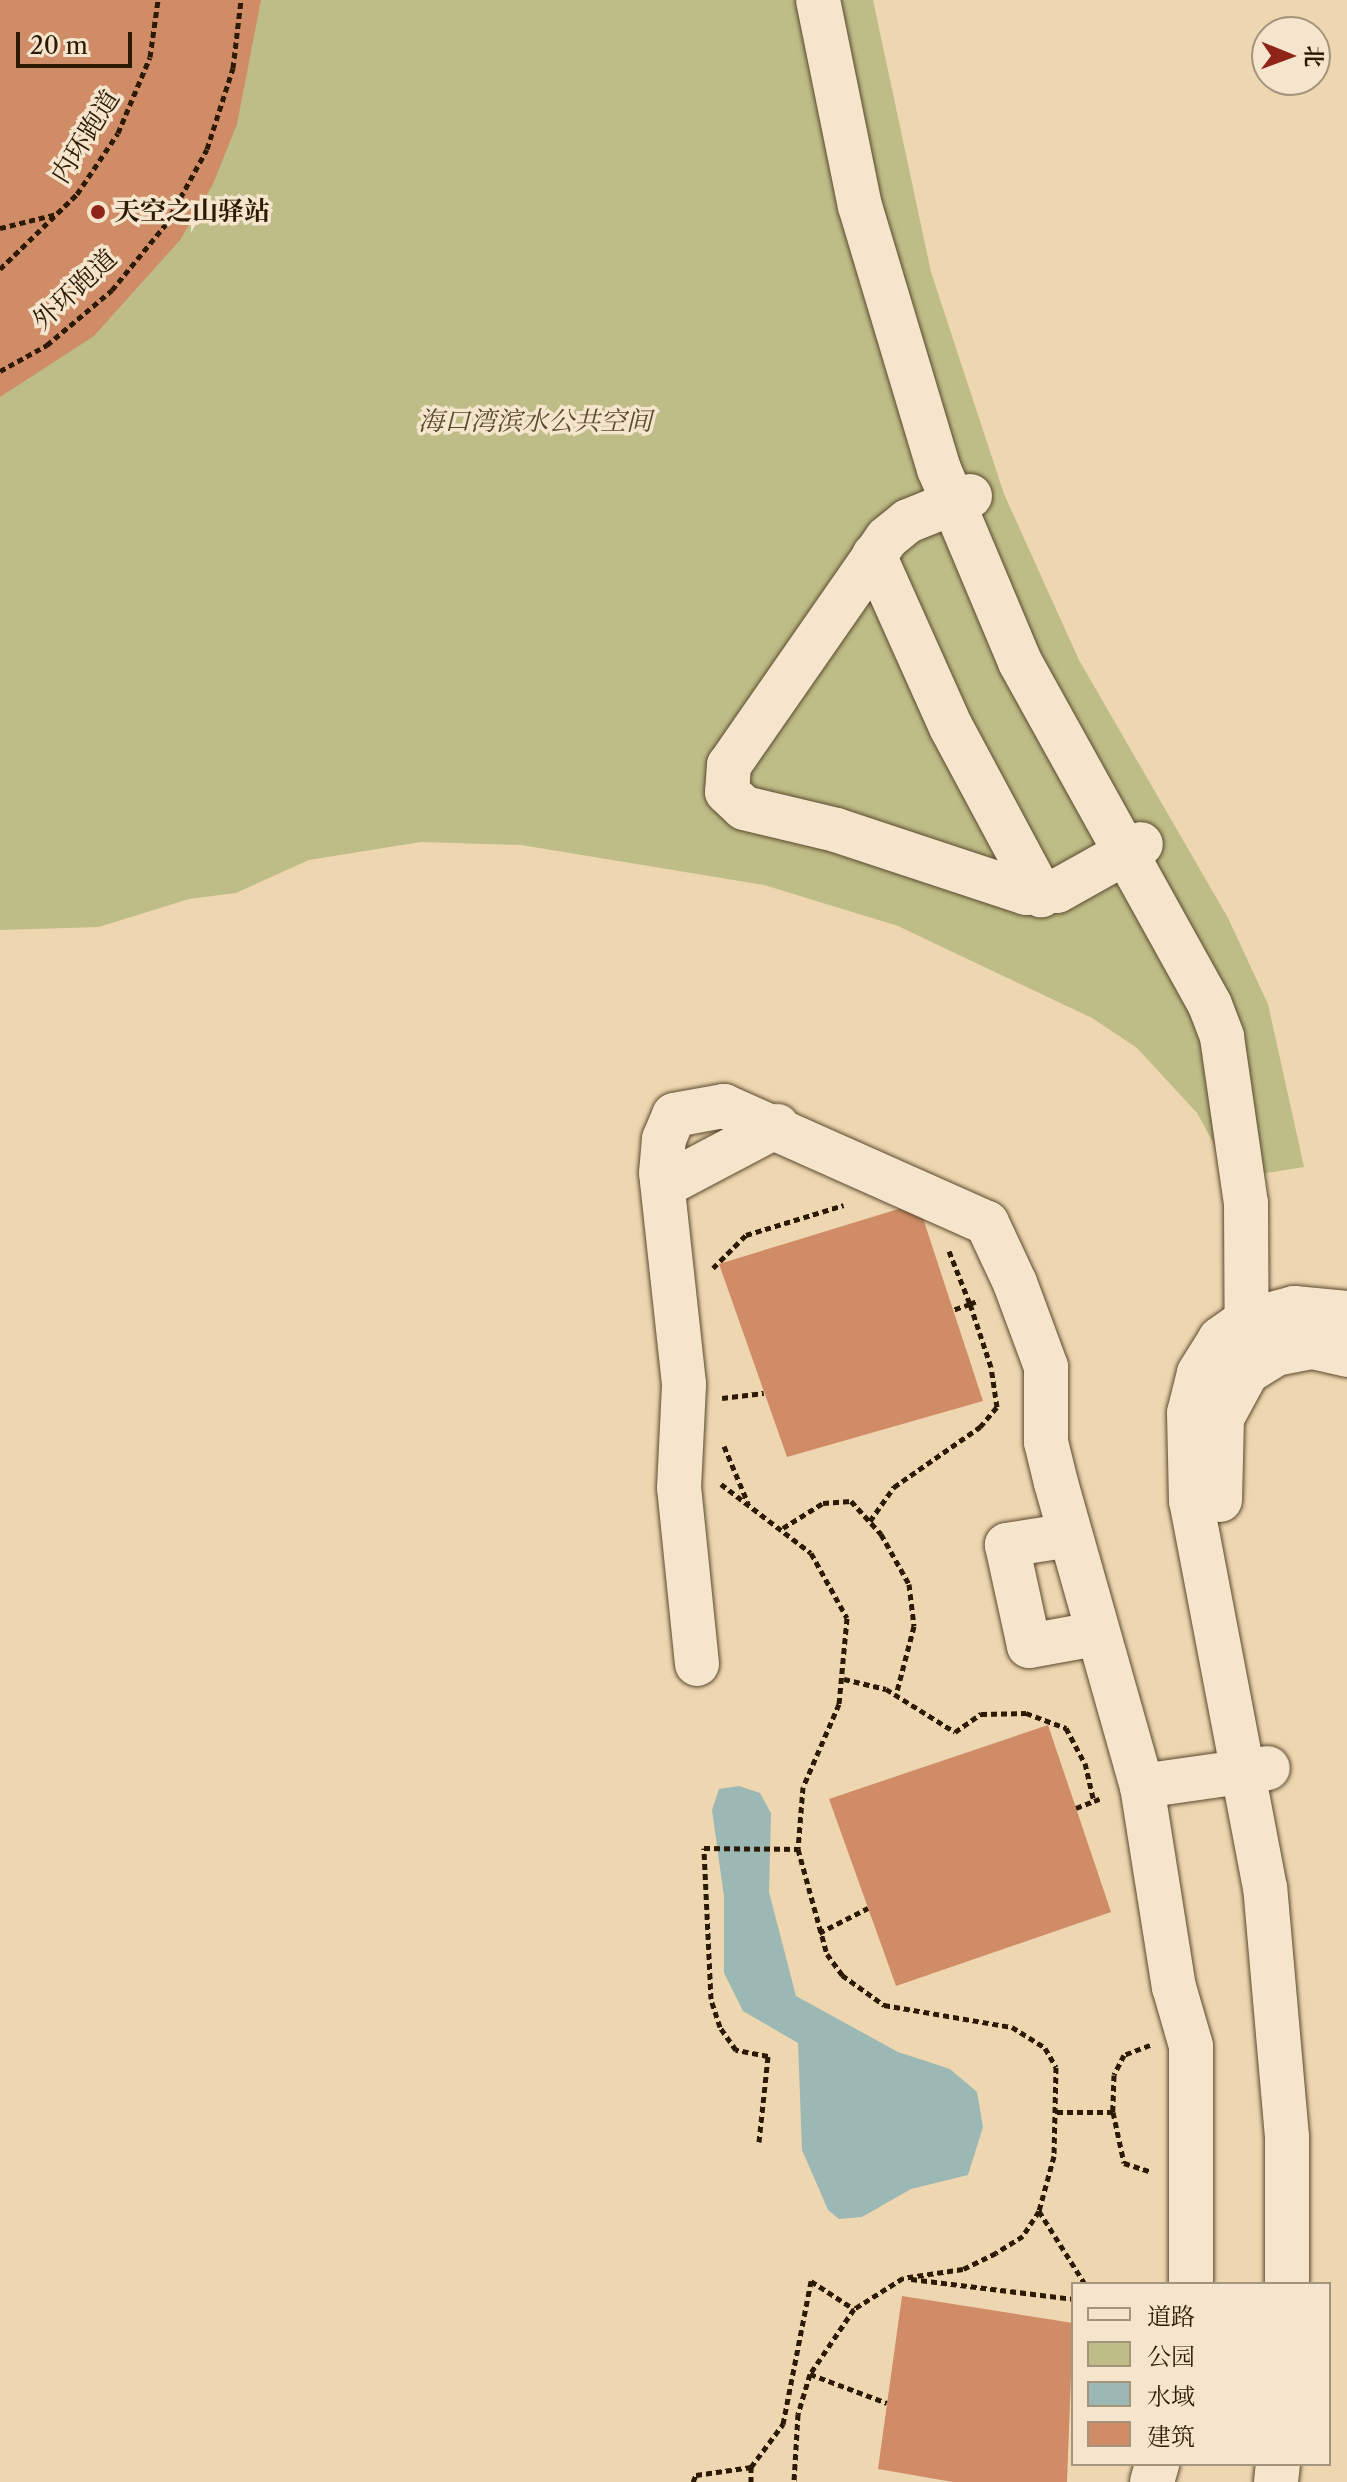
<!DOCTYPE html>
<meta charset="utf-8">
<style>
body{margin:0}
#map{position:relative;width:1347px;height:2482px;overflow:hidden;background:#eed7b0;font-family:"Libre Caslon Text","Noto Serif SC",serif}
div>[style]{position:absolute}
.green>*{inset:0;background:#bebd87}
.water>*{inset:0;background:#9cb8b4}
.building>*{inset:0;background:#cf8c67}
.path>*{height:5px;margin-top:-2.5px;transform-origin:0;background:repeating-linear-gradient(90deg,#2c1a04 0 6px,transparent 0 10px)}
.roads{filter:drop-shadow(0 0 2px #5c492f) drop-shadow(0 0 2px #5c492f)}
.minor>*{height:44px;margin:-22px;padding:0 22px;transform-origin:22px;border-radius:22px;background:#f4e5cc}
.dots>*{width:22px;height:22px;translate:-50% -50%;box-sizing:border-box;border:4px solid #f4e5cc;border-radius:50%}
span{translate:-50% -50%;white-space:nowrap;text-align:center;line-height:1.15;-webkit-text-stroke:7px #f4e5cc;paint-order:stroke}
.street-label{font-size:26px;color:#2c1a04}
.poi-label{font-size:26px;color:#2c1a04;font-weight:700}
.left{translate:0 -50%;text-align:left}
.park-label{font-size:26px;color:#584b2b;font-style:italic}
.legend{position:absolute;left:1071px;top:2282px;width:260px;height:184px;box-sizing:border-box;background:#f4e5cc;border:2px solid #a4947c;margin:0;padding:10px 14px;list-style:none;font-size:24px;color:#2c1a04}
.legend li{display:flex;align-items:center;gap:16px;height:40px}
.legend b{width:40px;border:2px solid #a4947c}
.north{position:absolute;left:1251px;top:16px;width:80px;height:80px;box-sizing:border-box;background:#f4e5cc;border:2px solid #a4947c;border-radius:50%;rotate:91deg;font-size:22px;font-weight:700;line-height:32px;text-align:center;color:#2c1a04}
.north::after{content:'';display:block;margin:auto;width:28px;height:36px;background:#8f2418;clip-path:polygon(50% 0,100% 100%,50% 72%,0 100%)}
.scale{position:absolute;left:16px;top:32px;width:116px;height:36px;box-sizing:border-box;border:4px solid #2c1a04;border-top:0;padding-left:10px;font-size:24px;line-height:28px;white-space:nowrap;color:#2c1a04;-webkit-text-stroke:6px #f4e5cc;paint-order:stroke}
</style>
<div id="map">
<div class="green">
<i style="clip-path:polygon(0 0,873px 0,931px 272px,1004px 494px,1079px 660px,1228px 918px,1268px 1004px,1304px 1167px,1222px 1180px,1214px 1144px,1197px 1113px,1137px 1048px,1092px 1018px,898px 926px,764px 885px,521px 845px,421px 842px,309px 860px,236px 893px,189px 899px,99px 927px,0 930px)"></i>
</div>
<div class="water">
<i style="clip-path:polygon(739px 1786px,760px 1793px,771px 1813px,769px 1892px,796px 1996px,898px 2052px,950px 2069px,977px 2092px,983px 2127px,968px 2175px,911px 2189px,862px 2217px,839px 2219px,828px 2210px,802px 2150px,798px 2043px,743px 2011px,724px 1973px,724px 1897px,712px 1810px,719px 1789px)"></i>
</div>
<div class="building">
<i style="clip-path:polygon(0 0,261px 0,237px 124px,213px 184px,180px 240px,94px 336px,0 397px)"></i>
<i style="clip-path:polygon(918px 1203px,983px 1401px,787px 1457px,719px 1264px)"></i>
<i style="clip-path:polygon(1048px 1725px,1111px 1912px,896px 1986px,829px 1799px)"></i>
<i style="clip-path:polygon(902px 2296px,1073px 2323px,1067px 2482px,953px 2482px,878px 2469px)"></i>
</div>
<div class="path">
<i style="left:0;top:228px;width:59px;rotate:-13.8deg"></i>
<i style="left:0;top:269px;width:107px;rotate:-44.2deg"></i>
<i style="left:77px;top:194px;width:73px;rotate:-56.1deg"></i>
<i style="left:118px;top:133px;width:82px;rotate:-67.2deg"></i>
<i style="left:150px;top:57px;width:58px;rotate:-82deg"></i>
<i style="left:0;top:371px;width:54px;rotate:-29deg"></i>
<i style="left:47px;top:345px;width:85px;rotate:-40.2deg"></i>
<i style="left:112px;top:290px;width:85px;rotate:-50.7deg"></i>
<i style="left:166px;top:224px;width:85px;rotate:-61.3deg"></i>
<i style="left:207px;top:149px;width:85px;rotate:-72.2deg"></i>
<i style="left:233px;top:68px;width:68px;rotate:-83.3deg"></i>
<i style="left:949px;top:1251px;width:57px;rotate:68.4deg"></i>
<i style="left:970px;top:1304px;width:18px;rotate:161deg"></i>
<i style="left:713px;top:1268px;width:47px;rotate:-45deg"></i>
<i style="left:746px;top:1235px;width:102px;rotate:-17deg"></i>
<i style="left:722px;top:1398px;width:42px;rotate:-6.8deg"></i>
<i style="left:724px;top:1446px;width:62px;rotate:67.2deg"></i>
<i style="left:721px;top:1484px;width:113px;rotate:37.5deg"></i>
<i style="left:811px;top:1553px;width:74px;rotate:61deg"></i>
<i style="left:847px;top:1618px;width:86px;rotate:95.3deg"></i>
<i style="left:839px;top:1704px;width:90px;rotate:113.4deg"></i>
<i style="left:803px;top:1787px;width:62px;rotate:94.6deg"></i>
<i style="left:798px;top:1849px;width:109px;rotate:74.6deg"></i>
<i style="left:827px;top:1954px;width:26px;rotate:54deg"></i>
<i style="left:842px;top:1975px;width:52px;rotate:35.5deg"></i>
<i style="left:884px;top:2005px;width:130px;rotate:9.8deg"></i>
<i style="left:1012px;top:2027px;width:39px;rotate:32deg"></i>
<i style="left:1045px;top:2048px;width:22px;rotate:60deg"></i>
<i style="left:1056px;top:2067px;width:89px;rotate:91.3deg"></i>
<i style="left:1054px;top:2156px;width:57px;rotate:105.3deg"></i>
<i style="left:1039px;top:2211px;width:30px;rotate:123deg"></i>
<i style="left:1023px;top:2236px;width:32px;rotate:148deg"></i>
<i style="left:996px;top:2253px;width:37px;rotate:154deg"></i>
<i style="left:963px;top:2269px;width:61px;rotate:171.5deg"></i>
<i style="left:903px;top:2278px;width:58px;rotate:147.7deg"></i>
<i style="left:854px;top:2309px;width:78px;rotate:124.1deg"></i>
<i style="left:810px;top:2374px;width:42px;rotate:106.7deg"></i>
<i style="left:798px;top:2414px;width:68px;rotate:93.4deg"></i>
<i style="left:870px;top:1521px;width:42px;rotate:-54.8deg"></i>
<i style="left:894px;top:1487px;width:105px;rotate:-34.9deg"></i>
<i style="left:980px;top:1427px;width:26px;rotate:-50deg"></i>
<i style="left:997px;top:1407px;width:40px;rotate:-98.5deg"></i>
<i style="left:991px;top:1367px;width:66px;rotate:-108.4deg"></i>
<i style="left:970px;top:1304px;width:10px;rotate:-24deg"></i>
<i style="left:783px;top:1528px;width:47px;rotate:-32deg"></i>
<i style="left:823px;top:1503px;width:28px;rotate:-4deg"></i>
<i style="left:851px;top:1501px;width:45px;rotate:47.7deg"></i>
<i style="left:881px;top:1534px;width:57px;rotate:60.8deg"></i>
<i style="left:909px;top:1584px;width:42px;rotate:83.2deg"></i>
<i style="left:914px;top:1626px;width:71px;rotate:104.6deg"></i>
<i style="left:844px;top:1679px;width:43px;rotate:13.4deg"></i>
<i style="left:886px;top:1689px;width:81px;rotate:31.9deg"></i>
<i style="left:955px;top:1732px;width:32px;rotate:-35deg"></i>
<i style="left:981px;top:1714px;width:45px;rotate:-1.3deg"></i>
<i style="left:1026px;top:1713px;width:43px;rotate:20.6deg"></i>
<i style="left:1066px;top:1728px;width:40px;rotate:62deg"></i>
<i style="left:1085px;top:1763px;width:39px;rotate:77deg"></i>
<i style="left:1094px;top:1801px;width:9px;rotate:-21deg"></i>
<i style="left:1076px;top:1808px;width:19px;rotate:-21deg"></i>
<i style="left:819px;top:1933px;width:55px;rotate:-27deg"></i>
<i style="left:1150px;top:2045px;width:28px;rotate:159deg"></i>
<i style="left:1124px;top:2055px;width:22px;rotate:117deg"></i>
<i style="left:1114px;top:2075px;width:37px;rotate:92deg"></i>
<i style="left:1113px;top:2112px;width:52px;rotate:77.8deg"></i>
<i style="left:1124px;top:2163px;width:29px;rotate:18deg"></i>
<i style="left:1057px;top:2112px;width:56px"></i>
<i style="left:759px;top:2142px;width:86px;rotate:-84deg"></i>
<i style="left:768px;top:2056px;width:33px;rotate:-169deg"></i>
<i style="left:736px;top:2050px;width:28px;rotate:-125deg"></i>
<i style="left:720px;top:2027px;width:29px;rotate:-108deg"></i>
<i style="left:711px;top:1999px;width:151px;rotate:-92.7deg"></i>
<i style="left:704px;top:1848px;width:94px;rotate:0.6deg"></i>
<i style="left:1039px;top:2211px;width:86px;rotate:57.8deg"></i>
<i style="left:911px;top:2279px;width:163px;rotate:7deg"></i>
<i style="left:810px;top:2374px;width:82px;rotate:20.6deg"></i>
<i style="left:751px;top:2467px;width:15px;rotate:90deg"></i>
<i style="left:693px;top:2482px;width:8px;rotate:-67deg"></i>
<i style="left:696px;top:2475px;width:56px;rotate:-8.3deg"></i>
<i style="left:751px;top:2467px;width:54px;rotate:-53.3deg"></i>
<i style="left:783px;top:2424px;width:146px;rotate:-78.9deg"></i>
<i style="left:811px;top:2281px;width:51px;rotate:33.1deg"></i>
</div>
<div class="roads">
<div class="minor">
<i style="left:818px;top:0;width:210px;rotate:78.5deg"></i>
<i style="left:860px;top:206px;width:275px;rotate:73.3deg"></i>
<i style="left:939px;top:469px;width:209px;rotate:67.2deg"></i>
<i style="left:1020px;top:662px;width:392px;rotate:61deg"></i>
<i style="left:1210px;top:1005px;width:34px;rotate:69deg"></i>
<i style="left:1222px;top:1037px;width:168px;rotate:81.8deg"></i>
<i style="left:1246px;top:1203px;width:169px;rotate:89.7deg"></i>
<i style="left:970px;top:496px;width:67px;rotate:158deg"></i>
<i style="left:908px;top:521px;width:27px;rotate:141deg"></i>
<i style="left:887px;top:538px;width:277px;rotate:124.8deg"></i>
<i style="left:729px;top:765px;width:27px;rotate:94deg"></i>
<i style="left:727px;top:792px;width:23px;rotate:43deg"></i>
<i style="left:744px;top:808px;width:95px;rotate:13.4deg"></i>
<i style="left:836px;top:830px;width:200px;rotate:18.3deg"></i>
<i style="left:1026px;top:893px;width:31px;rotate:-4deg"></i>
<i style="left:1057px;top:891px;width:96px;rotate:-29.2deg"></i>
<i style="left:874px;top:555px;width:188px;rotate:65.9deg"></i>
<i style="left:951px;top:727px;width:191px;rotate:61.8deg"></i>
<i style="left:663px;top:1186px;width:129px;rotate:-27.8deg"></i>
<i style="left:1220px;top:1500px;width:82px;rotate:-88.6deg"></i>
<i style="left:1222px;top:1418px;width:52px;rotate:-61.5deg"></i>
<i style="left:1247px;top:1372px;width:34px;rotate:-32deg"></i>
<i style="left:1276px;top:1354px;width:38px;rotate:-11deg"></i>
<i style="left:1313px;top:1347px;width:35px;rotate:13deg"></i>
<i style="left:1070px;top:1535px;width:64px;rotate:171deg"></i>
<i style="left:1007px;top:1545px;width:103px;rotate:77.7deg"></i>
<i style="left:1029px;top:1646px;width:67px;rotate:-10.3deg"></i>
<i style="left:697px;top:1664px;width:177px;rotate:-95.8deg"></i>
<i style="left:679px;top:1488px;width:104px;rotate:-87.2deg"></i>
<i style="left:684px;top:1384px;width:212px;rotate:-96.2deg"></i>
<i style="left:661px;top:1173px;width:34px;rotate:-85deg"></i>
<i style="left:664px;top:1139px;width:26px;rotate:-67deg"></i>
<i style="left:674px;top:1115px;width:51px;rotate:-10.2deg"></i>
<i style="left:724px;top:1106px;width:288px;rotate:24deg"></i>
<i style="left:987px;top:1223px;width:66px;rotate:65deg"></i>
<i style="left:1015px;top:1283px;width:90px;rotate:69.7deg"></i>
<i style="left:1046px;top:1367px;width:75px;rotate:90deg"></i>
<i style="left:1046px;top:1442px;width:42px;rotate:76.3deg"></i>
<i style="left:1056px;top:1483px;width:315px;rotate:74.2deg"></i>
<i style="left:1142px;top:1786px;width:204px;rotate:81deg"></i>
<i style="left:1174px;top:1987px;width:61px;rotate:73.9deg"></i>
<i style="left:1191px;top:2046px;width:238px;rotate:90deg"></i>
<i style="left:1142px;top:1786px;width:127px;rotate:-8.1deg"></i>
<i style="left:1287px;top:2284px;width:147px;rotate:-90deg"></i>
<i style="left:1287px;top:2137px;width:250px;rotate:-95deg"></i>
<i style="left:1265px;top:1888px;width:394px;rotate:-100.8deg"></i>
<i style="left:1191px;top:1501px;width:88px;rotate:-91.3deg"></i>
<i style="left:1189px;top:1413px;width:41px;rotate:-76deg"></i>
<i style="left:1199px;top:1373px;width:40px;rotate:-58deg"></i>
<i style="left:1220px;top:1339px;width:32px;rotate:-35deg"></i>
<i style="left:1246px;top:1321px;width:50px;rotate:-15.2deg"></i>
<i style="left:1294px;top:1308px;width:53px;rotate:5.4deg"></i>
<i style="left:1152px;top:2482px;width:19px;rotate:-74deg"></i>
<i style="left:1276px;top:2482px;width:18px;rotate:-84deg"></i>
</div>
</div>
<div class="dots">
<i style="left:98px;top:212px;background:#8f2418"></i>
</div>
<div class="street-label">
<span style="left:86px;top:137px;rotate:-58deg">内环跑道</span>
<span style="left:75px;top:290px;rotate:-43deg">外环跑道</span>
</div>
<div class="poi-label">
<span class="left" style="left:114px;top:212px">天空之山驿站</span>
</div>
<div class="park-label">
<span style="left:535px;top:422px">海口湾滨水公共空间</span>
</div>
<ul class="legend">
<li><b style="height:10px;background:#f4e5cc"></b>道路</li>
<li><b style="height:22px;background:#bebd87"></b>公园</li>
<li><b style="height:22px;background:#9cb8b4"></b>水域</li>
<li><b style="height:22px;background:#cf8c67"></b>建筑</li>
</ul>
<div class="north">北</div>
<div class="scale">20 m</div>
</div>
